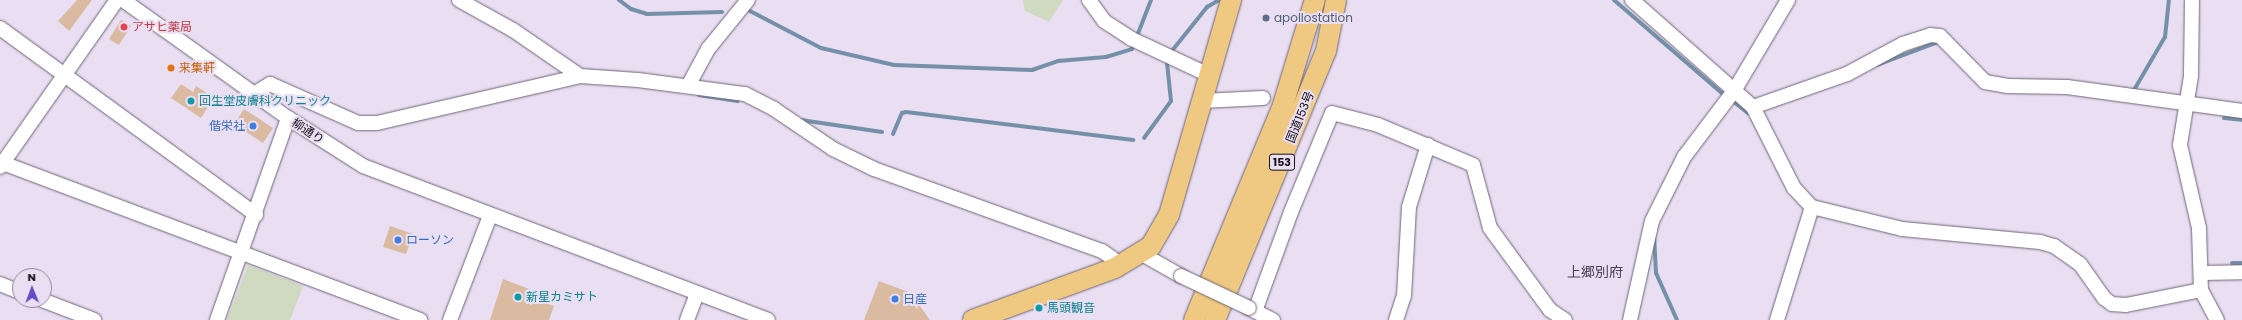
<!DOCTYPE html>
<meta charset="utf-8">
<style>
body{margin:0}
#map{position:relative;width:2242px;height:320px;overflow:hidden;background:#e9def2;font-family:Poppins,"Noto Sans JP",sans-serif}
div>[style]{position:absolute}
.green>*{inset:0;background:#cfdac1}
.stream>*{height:4px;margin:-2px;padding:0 2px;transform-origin:2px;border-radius:2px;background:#7591aa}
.building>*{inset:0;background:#dabba2}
.roads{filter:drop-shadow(0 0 1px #6f6577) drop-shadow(0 0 1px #6f6577)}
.minor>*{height:14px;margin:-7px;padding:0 7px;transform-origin:7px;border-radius:7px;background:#fff}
.highway>*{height:20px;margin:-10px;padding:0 10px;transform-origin:10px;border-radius:10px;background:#efc881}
.bridges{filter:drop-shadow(0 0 1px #6f6577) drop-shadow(0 0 1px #6f6577)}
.minor-bridge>*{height:14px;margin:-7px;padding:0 7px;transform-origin:7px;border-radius:7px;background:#fff}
.dots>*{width:11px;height:11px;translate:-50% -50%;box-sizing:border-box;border:2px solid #e9def2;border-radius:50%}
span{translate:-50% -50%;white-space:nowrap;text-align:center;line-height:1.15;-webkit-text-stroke:4px #e9def2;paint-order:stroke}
.shield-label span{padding:1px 3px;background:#e9def2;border:1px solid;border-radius:3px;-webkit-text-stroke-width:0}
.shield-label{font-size:11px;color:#141017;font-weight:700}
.service-label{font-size:12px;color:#4e5e75}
.left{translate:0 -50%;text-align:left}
.health-label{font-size:12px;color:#be3a42}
.food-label{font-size:12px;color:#c56008}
.culture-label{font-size:12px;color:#0d838f}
.street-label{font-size:12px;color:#141017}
.shop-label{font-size:12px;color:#366cbe}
.right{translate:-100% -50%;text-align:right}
.quarter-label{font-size:14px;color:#4b4253}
.north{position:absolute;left:12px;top:268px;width:40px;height:40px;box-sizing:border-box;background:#e9def2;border:1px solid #948c9a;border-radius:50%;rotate:359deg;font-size:11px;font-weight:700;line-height:16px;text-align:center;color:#141017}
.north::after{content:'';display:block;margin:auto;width:14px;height:18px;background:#604cc5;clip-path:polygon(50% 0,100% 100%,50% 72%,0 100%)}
</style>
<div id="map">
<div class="green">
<i style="clip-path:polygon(1023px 0,1063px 0,1049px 22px,1025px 11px)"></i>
<i style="clip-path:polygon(248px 265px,303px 286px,290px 320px,227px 320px)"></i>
</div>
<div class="stream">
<i style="left:619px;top:0;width:15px;rotate:37deg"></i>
<i style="left:631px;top:9px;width:17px;rotate:17deg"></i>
<i style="left:647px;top:14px;width:75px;rotate:-1.5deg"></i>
<i style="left:1614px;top:0;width:145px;rotate:40.8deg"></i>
<i style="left:750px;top:11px;width:80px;rotate:27.5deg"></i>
<i style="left:821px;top:48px;width:75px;rotate:13.1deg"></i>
<i style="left:894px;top:65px;width:138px;rotate:2.1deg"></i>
<i style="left:1032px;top:70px;width:28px;rotate:-19deg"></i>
<i style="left:1058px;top:61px;width:48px;rotate:-4.8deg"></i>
<i style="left:1106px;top:57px;width:27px;rotate:-17deg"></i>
<i style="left:1132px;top:49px;width:53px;rotate:-68.8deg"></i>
<i style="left:1171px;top:52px;width:58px;rotate:-51.3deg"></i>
<i style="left:1207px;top:7px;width:14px;rotate:-30deg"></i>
<i style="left:1877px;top:65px;width:65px;rotate:-20.7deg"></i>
<i style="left:2130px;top:90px;width:4px"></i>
<i style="left:2134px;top:90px;width:61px;rotate:-59.7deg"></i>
<i style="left:2165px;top:37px;width:37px;rotate:-84deg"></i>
<i style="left:699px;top:95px;width:39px;rotate:9deg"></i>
<i style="left:1734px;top:102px;width:18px;rotate:38deg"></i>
<i style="left:2224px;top:118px;width:18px;rotate:6deg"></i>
<i style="left:801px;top:120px;width:82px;rotate:8.4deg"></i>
<i style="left:893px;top:134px;width:23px;rotate:-67deg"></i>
<i style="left:902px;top:113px;width:4px;rotate:-14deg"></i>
<i style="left:906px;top:112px;width:229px;rotate:7deg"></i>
<i style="left:1144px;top:138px;width:46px;rotate:-53.9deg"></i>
<i style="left:1171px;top:101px;width:39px;rotate:-96deg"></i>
<i style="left:1654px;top:235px;width:38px;rotate:87deg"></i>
<i style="left:1656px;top:273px;width:51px;rotate:65.9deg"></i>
<i style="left:2232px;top:263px;width:10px"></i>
</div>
<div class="building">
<i style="clip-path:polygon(77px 0,92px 0,69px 31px,58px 21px)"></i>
<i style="clip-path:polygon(121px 20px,131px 26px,119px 45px,109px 39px)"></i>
<i style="clip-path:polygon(181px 84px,193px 92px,196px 86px,210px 95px,204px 104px,208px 107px,201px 118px,171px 98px)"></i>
<i style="clip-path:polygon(244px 109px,273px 128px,263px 143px,234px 124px)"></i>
<i style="clip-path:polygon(390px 226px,413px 234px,406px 254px,383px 247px)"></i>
<i style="clip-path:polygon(503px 279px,540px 293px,537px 300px,554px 306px,549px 320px,490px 320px)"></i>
<i style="clip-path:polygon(879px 281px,919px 296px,917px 302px,930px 320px,864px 320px)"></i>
</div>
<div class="roads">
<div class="minor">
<i style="left:123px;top:0;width:203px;rotate:35.6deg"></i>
<i style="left:288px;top:118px;width:89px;rotate:32.6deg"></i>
<i style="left:363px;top:166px;width:433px;rotate:20.8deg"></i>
<i style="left:459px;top:0;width:62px;rotate:29.1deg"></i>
<i style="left:513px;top:30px;width:81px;rotate:34.5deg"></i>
<i style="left:1089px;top:0;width:26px;rotate:54deg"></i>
<i style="left:1104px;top:21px;width:33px;rotate:33deg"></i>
<i style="left:1132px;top:39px;width:85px;rotate:25.1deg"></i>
<i style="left:1632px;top:0;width:162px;rotate:41.5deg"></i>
<i style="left:1753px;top:107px;width:91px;rotate:63.2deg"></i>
<i style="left:1794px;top:188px;width:26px;rotate:47deg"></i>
<i style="left:1812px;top:207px;width:93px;rotate:13.7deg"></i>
<i style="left:1902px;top:229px;width:139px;rotate:5.4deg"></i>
<i style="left:2040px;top:242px;width:15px;rotate:16deg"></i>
<i style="left:2054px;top:246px;width:32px;rotate:35deg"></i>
<i style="left:2080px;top:264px;width:42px;rotate:54.8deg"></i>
<i style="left:2104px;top:298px;width:10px;rotate:37deg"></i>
<i style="left:2112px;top:304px;width:14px;rotate:4deg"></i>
<i style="left:2126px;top:305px;width:76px;rotate:-11.3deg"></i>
<i style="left:2192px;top:0;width:76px;rotate:90.8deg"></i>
<i style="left:2191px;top:76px;width:70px;rotate:99.1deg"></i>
<i style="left:2180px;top:145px;width:85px;rotate:77.1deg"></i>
<i style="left:2199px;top:228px;width:62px;rotate:88.2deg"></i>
<i style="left:2201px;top:290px;width:34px;rotate:62deg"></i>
<i style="left:0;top:28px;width:317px;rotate:36.1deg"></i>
<i style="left:688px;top:86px;width:42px;rotate:-61.6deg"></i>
<i style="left:708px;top:49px;width:63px;rotate:-50.8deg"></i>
<i style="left:254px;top:94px;width:19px;rotate:-32deg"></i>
<i style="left:270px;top:84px;width:96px;rotate:23.9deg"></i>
<i style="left:358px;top:123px;width:19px"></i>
<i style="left:377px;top:123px;width:208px;rotate:-13deg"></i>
<i style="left:580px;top:76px;width:58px;rotate:3.9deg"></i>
<i style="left:638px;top:80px;width:108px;rotate:7.5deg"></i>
<i style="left:745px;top:94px;width:33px;rotate:27deg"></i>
<i style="left:774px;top:109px;width:71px;rotate:34.1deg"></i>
<i style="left:833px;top:149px;width:46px;rotate:26deg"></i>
<i style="left:874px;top:169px;width:242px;rotate:19.8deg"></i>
<i style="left:1102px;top:251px;width:12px;rotate:35deg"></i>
<i style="left:1112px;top:258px;width:10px;rotate:73deg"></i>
<i style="left:1202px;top:101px;width:61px;rotate:-2.8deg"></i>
<i style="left:1753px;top:107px;width:100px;rotate:-19.3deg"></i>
<i style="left:1847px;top:74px;width:64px;rotate:-28.2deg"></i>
<i style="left:1903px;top:44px;width:28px;rotate:-18deg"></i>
<i style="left:1930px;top:35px;width:10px;rotate:6deg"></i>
<i style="left:1940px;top:36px;width:64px;rotate:45.6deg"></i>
<i style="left:1985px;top:82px;width:23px;rotate:10deg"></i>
<i style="left:2008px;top:86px;width:59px;rotate:1deg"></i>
<i style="left:2067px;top:87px;width:177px;rotate:7.8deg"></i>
<i style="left:0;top:162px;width:449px;rotate:20.6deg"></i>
<i style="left:0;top:167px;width:204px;rotate:-55deg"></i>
<i style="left:1142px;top:254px;width:45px;rotate:29.4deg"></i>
<i style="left:2203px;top:273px;width:39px;rotate:-1deg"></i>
<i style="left:0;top:284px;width:22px;rotate:22deg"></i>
<i style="left:42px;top:300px;width:56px;rotate:21deg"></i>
<i style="left:1249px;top:308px;width:27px;rotate:27deg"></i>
<i style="left:1255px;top:311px;width:105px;rotate:-70deg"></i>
<i style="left:1291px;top:212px;width:107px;rotate:-67.5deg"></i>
<i style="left:1332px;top:113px;width:48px;rotate:14.6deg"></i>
<i style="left:1378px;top:125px;width:103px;rotate:22.8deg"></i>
<i style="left:1473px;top:165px;width:65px;rotate:74.9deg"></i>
<i style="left:1490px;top:228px;width:102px;rotate:53.8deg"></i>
<i style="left:1550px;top:310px;width:18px;rotate:34deg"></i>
<i style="left:217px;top:320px;width:214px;rotate:-70.6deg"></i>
<i style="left:450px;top:320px;width:111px;rotate:-69deg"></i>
<i style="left:687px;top:320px;width:28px;rotate:-69deg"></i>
<i style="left:1396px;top:320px;width:25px;rotate:-72deg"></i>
<i style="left:1404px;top:296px;width:89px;rotate:-86.8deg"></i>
<i style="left:1409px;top:207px;width:65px;rotate:-73deg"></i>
<i style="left:1630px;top:320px;width:101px;rotate:-77.5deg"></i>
<i style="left:1652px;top:221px;width:72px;rotate:-63.4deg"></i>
<i style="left:1684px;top:157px;width:83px;rotate:-52.9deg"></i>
<i style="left:1734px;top:91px;width:106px;rotate:-59.3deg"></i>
<i style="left:1777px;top:320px;width:118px;rotate:-72.8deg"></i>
</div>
<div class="highway">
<i style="left:973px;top:320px;width:151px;rotate:-20.1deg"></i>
<i style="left:1115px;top:268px;width:42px;rotate:-31.4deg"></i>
<i style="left:1151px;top:246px;width:36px;rotate:-60deg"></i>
<i style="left:1169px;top:215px;width:224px;rotate:-73.9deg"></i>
<i style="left:1194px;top:320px;width:233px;rotate:-67.5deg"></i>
<i style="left:1283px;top:105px;width:110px;rotate:-73.1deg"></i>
<i style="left:1215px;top:320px;width:291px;rotate:-67.6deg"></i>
<i style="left:1326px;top:51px;width:52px;rotate:-78.9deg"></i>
</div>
</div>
<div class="bridges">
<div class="minor-bridge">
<i style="left:1181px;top:276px;width:75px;rotate:25.2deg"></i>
</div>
</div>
<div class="dots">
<i style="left:1266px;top:18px;background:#5c6f8a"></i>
<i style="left:124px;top:27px;background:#e0444e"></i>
<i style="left:171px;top:68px;background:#e8710a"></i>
<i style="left:191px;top:101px;background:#0f9aa8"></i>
<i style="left:253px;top:126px;background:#3f7fe0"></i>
<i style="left:398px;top:240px;background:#3f7fe0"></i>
<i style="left:518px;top:297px;background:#0f9aa8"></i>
<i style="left:895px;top:299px;background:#3f7fe0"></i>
<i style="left:1039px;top:308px;background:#0f9aa8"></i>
</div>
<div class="shield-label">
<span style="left:1282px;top:162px">153</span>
</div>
<div class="service-label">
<span class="left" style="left:1274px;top:18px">apollostation</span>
</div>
<div class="health-label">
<span class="left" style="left:132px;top:27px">アサヒ薬局</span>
</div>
<div class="food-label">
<span class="left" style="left:179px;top:68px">来集軒</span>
</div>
<div class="culture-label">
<span class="left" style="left:199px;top:101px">回生堂皮膚科クリニック</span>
<span class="left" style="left:526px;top:297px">新星カミサト</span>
<span class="left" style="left:1047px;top:308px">馬頭観音</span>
</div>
<div class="street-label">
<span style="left:1300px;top:117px;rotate:-68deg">国道153号</span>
<span style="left:308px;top:131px;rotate:33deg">柳通り</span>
</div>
<div class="shop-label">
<span class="right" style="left:245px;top:126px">偕栄社</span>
<span class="left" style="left:406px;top:240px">ローソン</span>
<span class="left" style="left:903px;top:299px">日産</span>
</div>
<div class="quarter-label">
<span style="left:1595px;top:272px">上郷別府</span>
</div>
<div class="north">N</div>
</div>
